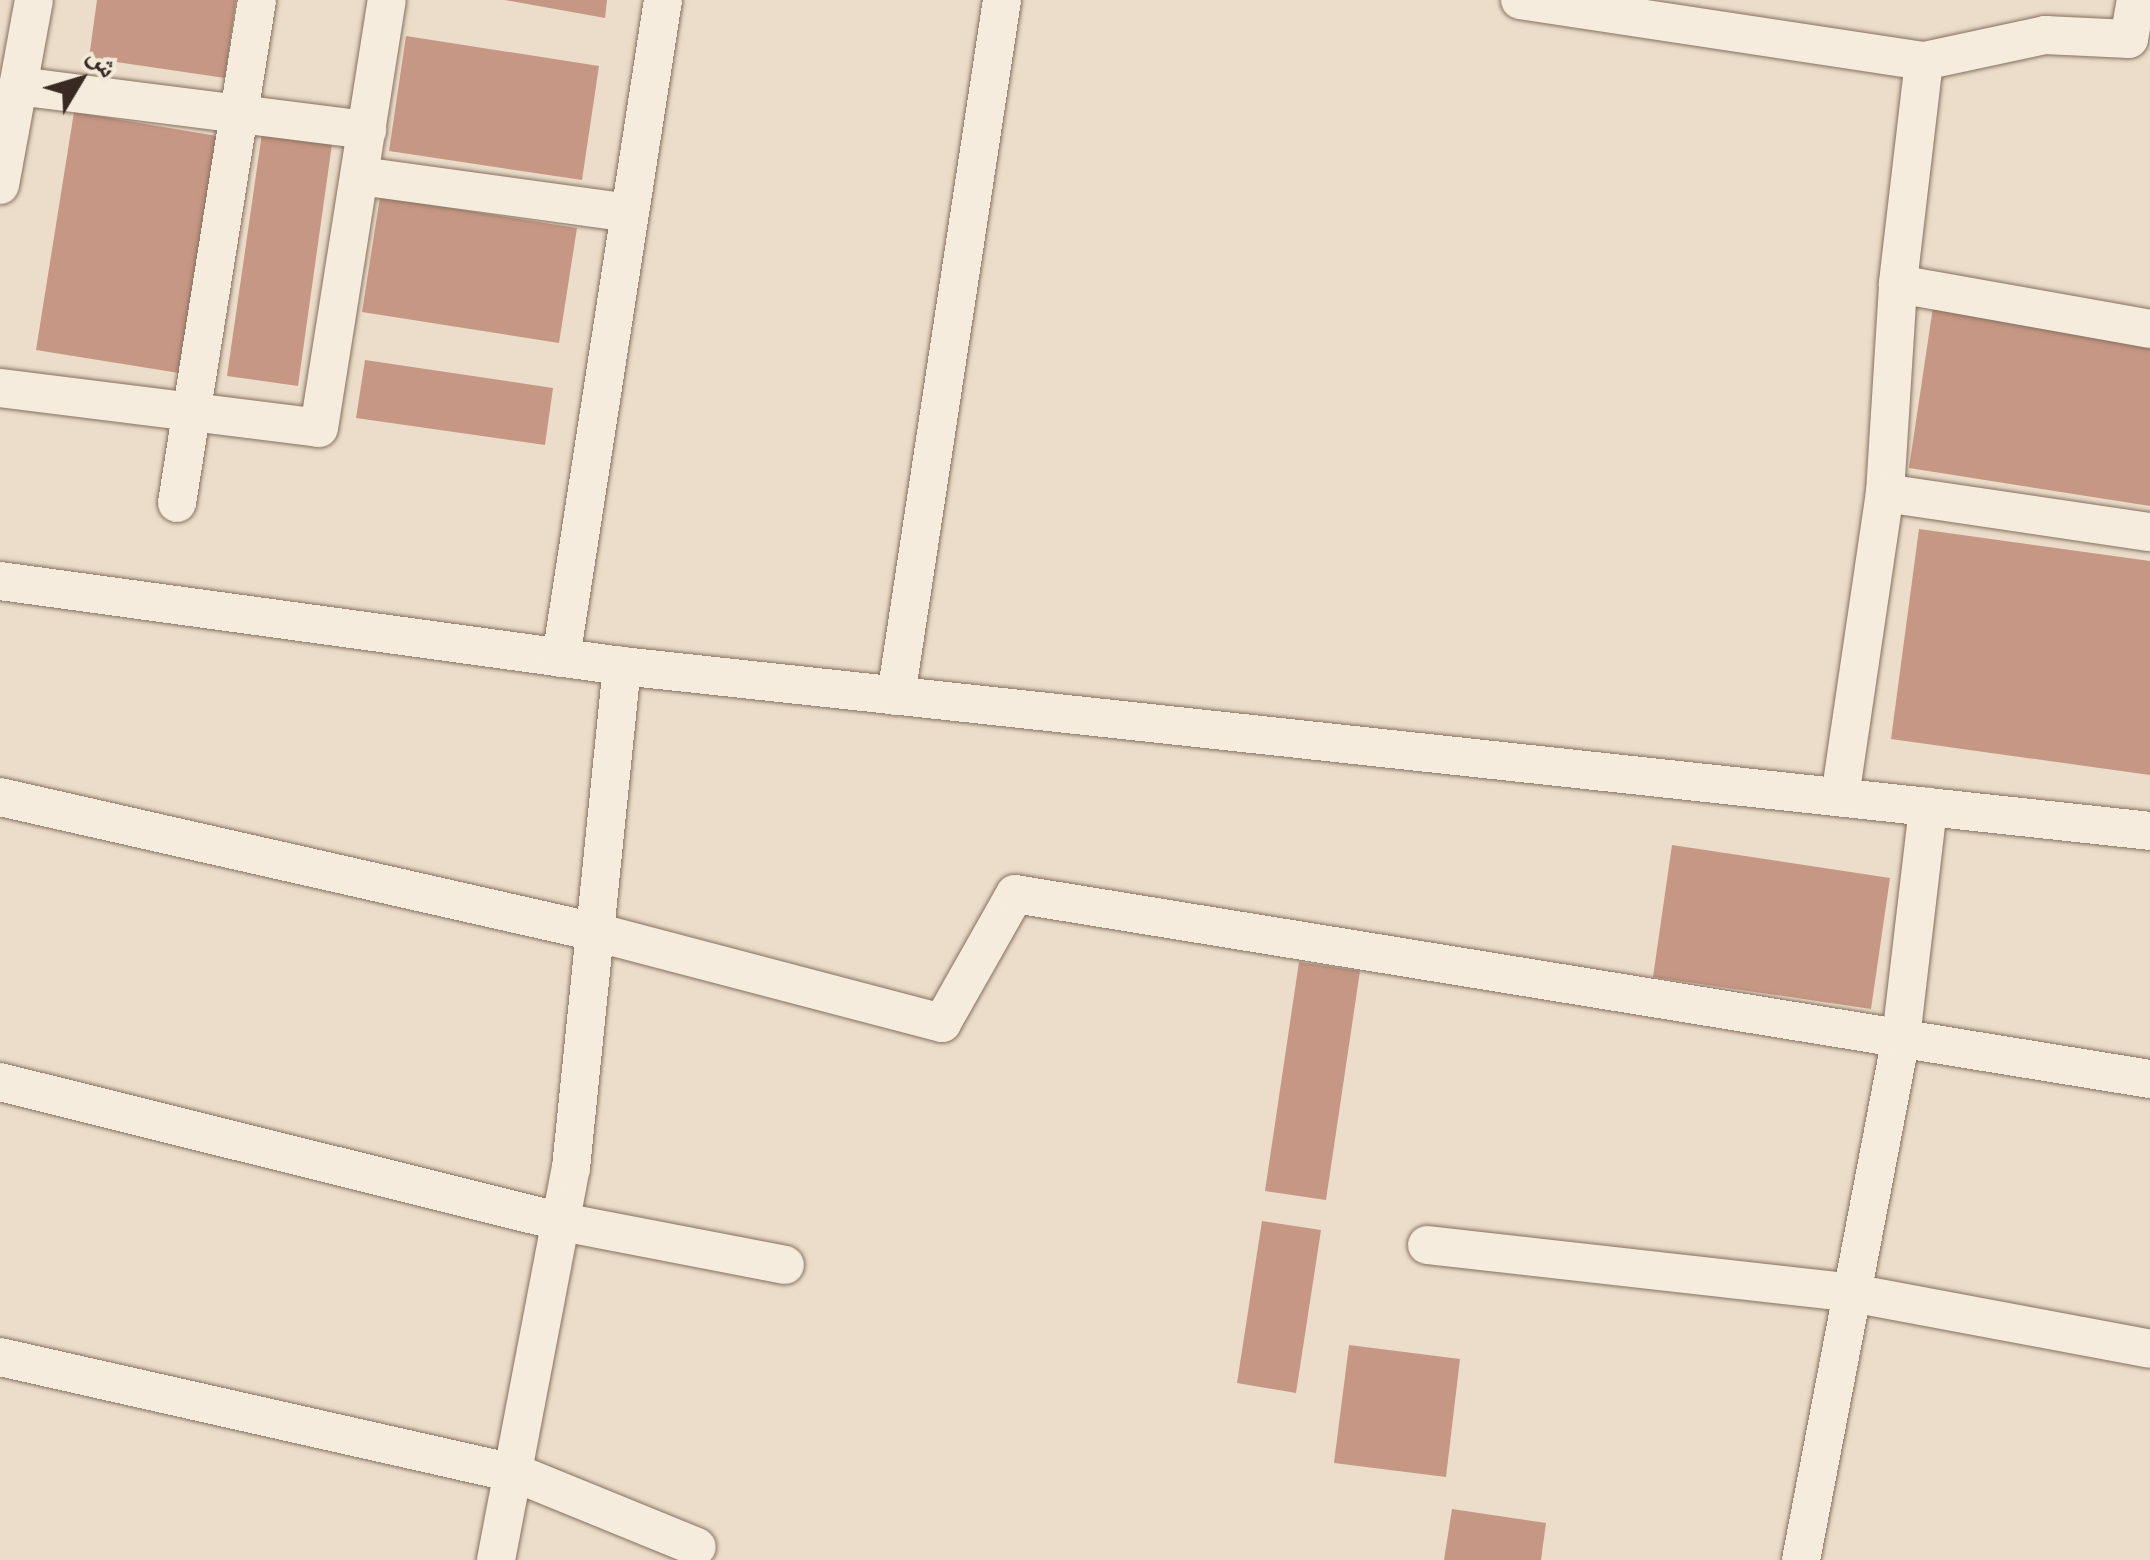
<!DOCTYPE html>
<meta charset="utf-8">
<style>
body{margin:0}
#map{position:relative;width:2150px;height:1560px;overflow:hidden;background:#ebddca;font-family:"PT Serif","Noto Naskh Arabic",serif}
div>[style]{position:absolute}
.building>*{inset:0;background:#c69784}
.roads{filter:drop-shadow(0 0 2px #867060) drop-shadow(0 0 2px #867060)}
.minor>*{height:38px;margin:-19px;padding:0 19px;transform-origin:19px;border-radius:19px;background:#f6ecdd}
span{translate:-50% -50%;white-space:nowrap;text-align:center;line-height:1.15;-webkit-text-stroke:9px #f3e9d9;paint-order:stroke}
.north{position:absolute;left:30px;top:30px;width:100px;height:100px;-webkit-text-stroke:8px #f3e9d9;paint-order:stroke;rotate:52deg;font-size:28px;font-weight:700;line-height:40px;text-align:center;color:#382a22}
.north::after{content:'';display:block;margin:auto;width:35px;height:45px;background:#382a22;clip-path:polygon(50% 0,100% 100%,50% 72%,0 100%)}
</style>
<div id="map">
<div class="building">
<i style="clip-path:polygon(97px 0,236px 0,225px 78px,89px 58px)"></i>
<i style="clip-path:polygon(505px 0,607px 0,605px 18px)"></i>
<i style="clip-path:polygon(406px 36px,599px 66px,582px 180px,389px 151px)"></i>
<i style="clip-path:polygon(74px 112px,217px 136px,179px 373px,36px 350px)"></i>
<i style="clip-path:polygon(262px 133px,332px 144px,298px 386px,227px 376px)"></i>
<i style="clip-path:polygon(380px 197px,577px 228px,559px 343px,362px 312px)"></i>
<i style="clip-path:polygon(1933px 307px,2150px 341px,2150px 506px,1909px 468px)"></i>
<i style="clip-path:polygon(365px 360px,553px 388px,545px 445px,356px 418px)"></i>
<i style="clip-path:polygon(1919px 529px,2150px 561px,2150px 775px,1891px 739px)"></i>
<i style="clip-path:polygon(1672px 845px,1890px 878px,1871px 1009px,1653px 977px)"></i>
<i style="clip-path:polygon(1299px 962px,1360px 971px,1326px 1200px,1265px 1191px)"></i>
<i style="clip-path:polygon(1262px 1221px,1321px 1230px,1296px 1393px,1237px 1383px)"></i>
<i style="clip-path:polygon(1349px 1345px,1460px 1359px,1446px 1477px,1334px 1463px)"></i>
<i style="clip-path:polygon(1452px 1509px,1546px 1523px,1541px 1560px,1444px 1560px)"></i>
</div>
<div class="roads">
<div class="minor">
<i style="left:1520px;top:0;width:409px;rotate:8.6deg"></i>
<i style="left:1924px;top:61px;width:225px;rotate:96.7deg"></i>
<i style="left:1924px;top:61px;width:124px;rotate:-12.1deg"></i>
<i style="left:2045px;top:35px;width:84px;rotate:2.7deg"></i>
<i style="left:2129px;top:39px;width:40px;rotate:-80deg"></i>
<i style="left:18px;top:86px;width:352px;rotate:7.2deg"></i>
<i style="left:360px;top:176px;width:272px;rotate:7.8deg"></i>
<i style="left:0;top:185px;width:188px;rotate:-79.6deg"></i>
<i style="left:0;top:388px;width:321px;rotate:7.1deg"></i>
<i style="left:319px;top:428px;width:433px;rotate:-81deg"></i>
<i style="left:1885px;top:493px;width:209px;rotate:-86.4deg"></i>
<i style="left:1898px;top:284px;width:256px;rotate:10.1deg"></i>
<i style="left:177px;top:503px;width:509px;rotate:-80.96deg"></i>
<i style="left:0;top:581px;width:628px;rotate:7.78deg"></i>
<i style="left:622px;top:666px;width:1537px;rotate:6.16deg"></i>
<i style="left:561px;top:658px;width:666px;rotate:-81.19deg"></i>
<i style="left:896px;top:696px;width:704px;rotate:-81.34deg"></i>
<i style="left:0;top:797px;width:610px;rotate:12.78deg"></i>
<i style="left:595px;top:932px;width:359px;rotate:14.7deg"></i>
<i style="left:942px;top:1023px;width:148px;rotate:-60.5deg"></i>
<i style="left:1015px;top:894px;width:1150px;rotate:9.26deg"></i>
<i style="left:1840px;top:797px;width:307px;rotate:-81.6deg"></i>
<i style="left:1885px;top:493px;width:268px;rotate:8.4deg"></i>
<i style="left:0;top:1082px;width:579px;rotate:13.99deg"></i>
<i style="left:562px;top:1222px;width:227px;rotate:10.9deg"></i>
<i style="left:1427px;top:1245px;width:428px;rotate:6.4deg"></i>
<i style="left:1852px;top:1293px;width:303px;rotate:10.6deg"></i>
<i style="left:0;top:1357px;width:531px;rotate:12.73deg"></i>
<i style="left:518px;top:1474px;width:193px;rotate:22.2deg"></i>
<i style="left:496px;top:1560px;width:399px;rotate:-79.2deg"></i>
<i style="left:571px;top:1168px;width:505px;rotate:-84.2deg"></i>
<i style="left:1801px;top:1560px;width:531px;rotate:-79.16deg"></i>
<i style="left:1901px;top:1038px;width:233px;rotate:-83.3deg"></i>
</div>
</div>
<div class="north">ش</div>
</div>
